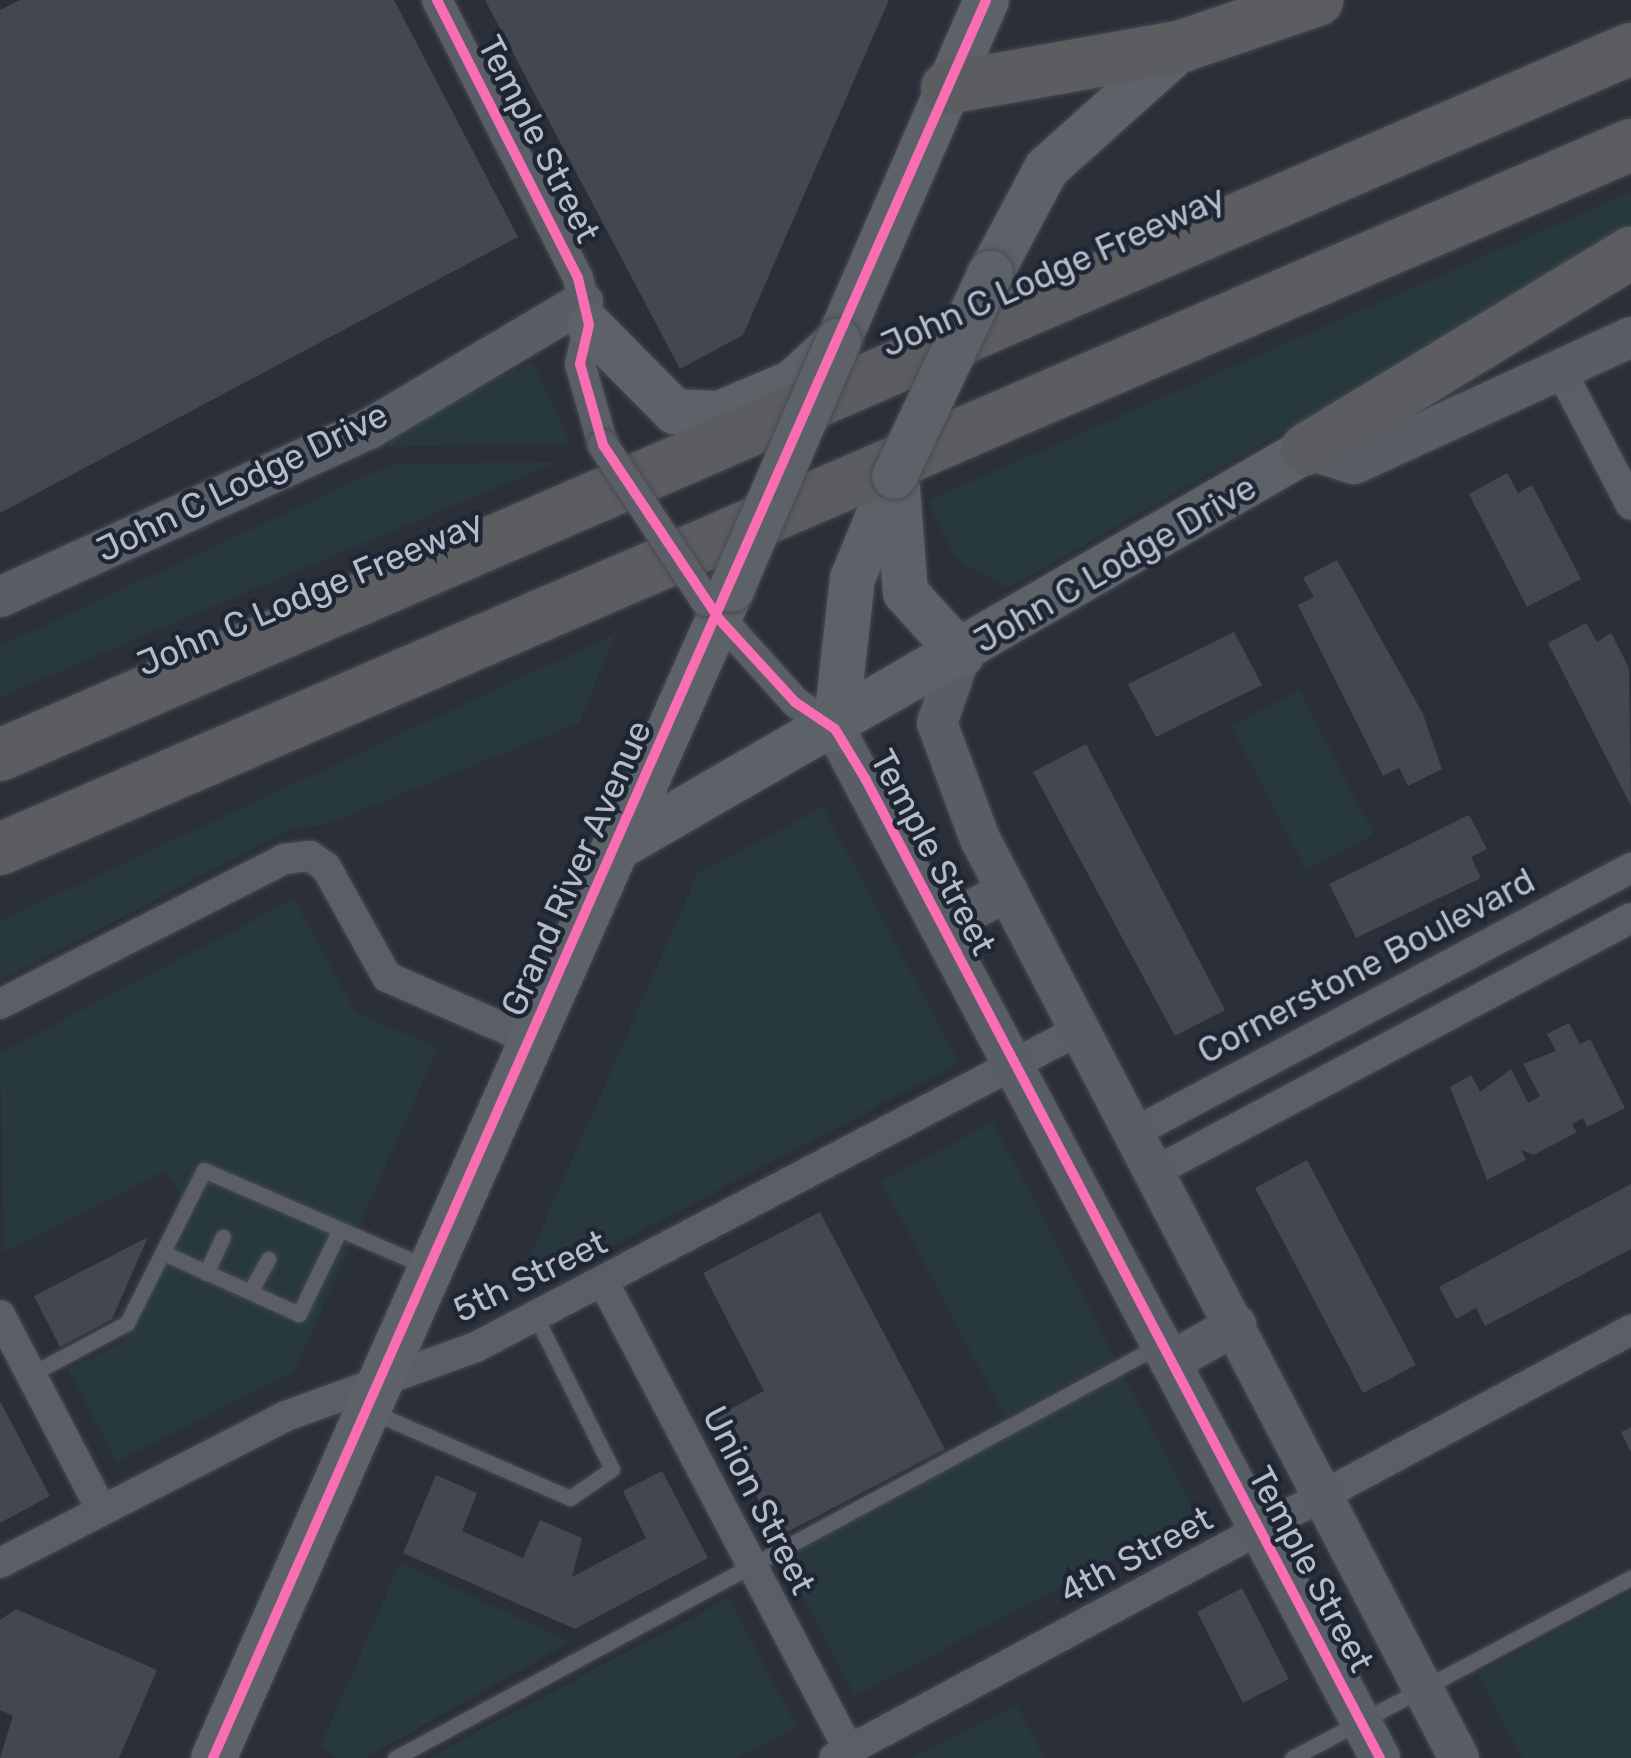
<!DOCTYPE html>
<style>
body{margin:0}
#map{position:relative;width:1631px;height:1758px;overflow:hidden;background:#2b2f38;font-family:Rubik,sans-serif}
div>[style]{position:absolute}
.green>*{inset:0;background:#28393e}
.building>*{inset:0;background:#44474f}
.roads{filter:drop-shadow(0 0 2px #474a51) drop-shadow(0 0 2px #474a51)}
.lane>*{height:15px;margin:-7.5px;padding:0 7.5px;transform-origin:7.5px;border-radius:7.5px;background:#5b5e66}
.street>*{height:30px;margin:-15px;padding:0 15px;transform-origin:15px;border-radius:15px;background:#5b5e66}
.secondary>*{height:40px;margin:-20px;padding:0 20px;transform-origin:20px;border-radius:20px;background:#595d65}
.primary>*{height:45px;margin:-22.5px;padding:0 22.5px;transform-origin:22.5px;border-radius:22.5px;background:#5d6168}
.highway>*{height:52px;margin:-26px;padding:0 26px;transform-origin:26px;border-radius:26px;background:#5b5d60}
.bridges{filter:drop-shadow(0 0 2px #474a51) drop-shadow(0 0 2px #474a51)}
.street-bridge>*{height:30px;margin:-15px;padding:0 15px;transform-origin:15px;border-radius:15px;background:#5b5e66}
.primary-bridge>*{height:45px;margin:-22.5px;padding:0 22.5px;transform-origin:22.5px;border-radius:22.5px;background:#5d6168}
.cycleway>*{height:10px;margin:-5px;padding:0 5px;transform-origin:5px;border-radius:5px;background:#f96db3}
span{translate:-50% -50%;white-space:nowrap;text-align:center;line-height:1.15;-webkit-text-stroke:9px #1e2533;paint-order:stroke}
.street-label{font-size:35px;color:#b5bbc9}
</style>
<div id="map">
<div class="green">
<i style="clip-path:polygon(1631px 192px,1631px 233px,1009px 588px,955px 558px,927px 501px)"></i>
<i style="clip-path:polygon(533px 362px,570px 443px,386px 447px,412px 417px)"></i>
<i style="clip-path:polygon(557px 462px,185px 618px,0 697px,0 646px,392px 464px)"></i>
<i style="clip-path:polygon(615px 634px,579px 723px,322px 826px,295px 827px,0 981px,0 921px)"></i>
<i style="clip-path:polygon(1299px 690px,1374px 834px,1307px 870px,1231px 726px)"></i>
<i style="clip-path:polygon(823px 807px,959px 1063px,511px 1299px,698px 873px)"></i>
<i style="clip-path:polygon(294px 899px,356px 1013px,438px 1048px,294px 1371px,117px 1462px,68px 1369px,123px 1342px,181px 1194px,166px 1170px,4px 1252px,0 1053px)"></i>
<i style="clip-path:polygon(993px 1122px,1116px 1359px,1005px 1417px,881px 1181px)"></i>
<i style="clip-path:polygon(1123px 1374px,1197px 1515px,855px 1696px,781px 1555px)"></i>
<i style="clip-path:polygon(400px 1563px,570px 1642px,365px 1758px,336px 1758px,321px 1745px)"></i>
<i style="clip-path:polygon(1631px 1592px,1631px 1758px,1522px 1758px,1478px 1673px)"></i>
<i style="clip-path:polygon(729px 1598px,797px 1727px,736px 1758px,428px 1758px)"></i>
<i style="clip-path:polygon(1017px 1705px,1044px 1758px,913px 1758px)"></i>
</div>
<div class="building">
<i style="clip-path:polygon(20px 0,394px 0,518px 237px,0 513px,0 10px)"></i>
<i style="clip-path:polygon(485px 0,889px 0,743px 335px,680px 369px)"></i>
<i style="clip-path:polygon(1507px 473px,1518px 493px,1532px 485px,1581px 579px,1527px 607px,1469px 494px)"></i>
<i style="clip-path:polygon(1337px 560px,1423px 714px,1442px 769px,1408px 786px,1399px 768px,1383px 776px,1298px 605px,1314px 597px,1303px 578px)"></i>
<i style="clip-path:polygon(1586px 623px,1597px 642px,1611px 633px,1629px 668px,1631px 806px,1548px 643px)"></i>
<i style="clip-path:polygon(1234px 632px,1262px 685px,1156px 737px,1128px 684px)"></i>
<i style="clip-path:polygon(1086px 744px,1225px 1010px,1175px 1036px,1033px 772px)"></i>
<i style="clip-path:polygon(1469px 815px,1487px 849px,1471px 857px,1481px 878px,1356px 938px,1329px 884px)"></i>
<i style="clip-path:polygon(1569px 1023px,1580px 1044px,1590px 1039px,1625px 1108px,1587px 1127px,1583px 1118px,1572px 1124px,1577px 1132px,1534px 1155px,1521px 1150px,1526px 1160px,1487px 1180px,1450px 1087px,1471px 1075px,1480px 1092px,1511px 1069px,1528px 1103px,1540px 1096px,1523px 1064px,1556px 1051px,1547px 1034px)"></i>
<i style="clip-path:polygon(1307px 1160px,1416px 1365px,1363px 1393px,1255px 1188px)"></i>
<i style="clip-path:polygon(1631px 1184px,1631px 1249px,1485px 1326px,1476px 1308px,1456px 1319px,1439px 1287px)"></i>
<i style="clip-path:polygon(820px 1212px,945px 1449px,778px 1537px,715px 1417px,764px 1391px,703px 1273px)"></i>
<i style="clip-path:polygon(148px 1237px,112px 1319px,60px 1347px,34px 1296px)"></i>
<i style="clip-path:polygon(0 1401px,50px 1496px,0 1523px)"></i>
<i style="clip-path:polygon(1631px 1427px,1631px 1452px,1621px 1432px)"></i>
<i style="clip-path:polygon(662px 1471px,708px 1558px,575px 1629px,403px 1553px,436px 1475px,477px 1493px,462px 1531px,523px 1558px,540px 1520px,582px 1538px,572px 1577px,646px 1538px,623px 1491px)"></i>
<i style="clip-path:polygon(1242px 1588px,1289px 1679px,1243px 1703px,1197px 1612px)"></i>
<i style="clip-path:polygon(16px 1609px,157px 1670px,119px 1758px,0 1758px,13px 1716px,0 1710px,0 1620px)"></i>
</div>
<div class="roads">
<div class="lane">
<i style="left:166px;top:1254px;width:146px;rotate:24.3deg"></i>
<i style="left:299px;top:1314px;width:94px;rotate:-64.2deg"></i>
<i style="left:206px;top:1273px;width:40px;rotate:-65deg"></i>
<i style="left:250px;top:1292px;width:38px;rotate:-61deg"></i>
<i style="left:31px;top:1374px;width:109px;rotate:-28deg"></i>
<i style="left:127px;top:1323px;width:171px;rotate:-63.3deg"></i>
<i style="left:204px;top:1170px;width:241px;rotate:23.5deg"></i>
<i style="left:370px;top:1411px;width:218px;rotate:23.5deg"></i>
<i style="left:570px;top:1498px;width:51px;rotate:-34.6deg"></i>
<i style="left:612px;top:1469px;width:170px;rotate:-116.6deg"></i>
<i style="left:395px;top:1758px;width:869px;rotate:-28.36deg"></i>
<i style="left:1292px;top:1758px;width:384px;rotate:-28deg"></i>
</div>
<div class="street">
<i style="left:437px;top:0;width:312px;rotate:63.1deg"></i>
<i style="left:578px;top:278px;width:48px;rotate:76.8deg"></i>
<i style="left:589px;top:325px;width:40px;rotate:103deg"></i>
<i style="left:580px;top:364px;width:84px;rotate:74.1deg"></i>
<i style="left:1561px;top:371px;width:151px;rotate:62.4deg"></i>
<i style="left:709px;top:606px;width:129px;rotate:48.1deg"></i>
<i style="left:795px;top:702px;width:48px;rotate:34deg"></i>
<i style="left:0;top:1004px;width:319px;rotate:-27deg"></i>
<i style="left:284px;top:859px;width:26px;rotate:-7deg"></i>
<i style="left:310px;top:856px;width:19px;rotate:35deg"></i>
<i style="left:326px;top:867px;width:126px;rotate:61deg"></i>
<i style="left:387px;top:977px;width:155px;rotate:23.6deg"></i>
<i style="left:1137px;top:1131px;width:560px;rotate:-28.03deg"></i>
<i style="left:1156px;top:1171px;width:538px;rotate:-28.04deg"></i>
<i style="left:604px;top:1283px;width:527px;rotate:62.32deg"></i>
<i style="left:0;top:1315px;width:219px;rotate:62.5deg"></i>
<i style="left:0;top:1563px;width:322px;rotate:-27.2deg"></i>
<i style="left:286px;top:1416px;width:202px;rotate:-20deg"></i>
<i style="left:476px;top:1347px;width:683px;rotate:-27.73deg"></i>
<i style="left:834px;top:1758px;width:905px;rotate:-28.24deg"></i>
</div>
<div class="secondary">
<i style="left:1307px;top:449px;width:49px;rotate:17.7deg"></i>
<i style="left:1354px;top:464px;width:305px;rotate:-24.6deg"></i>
<i style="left:0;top:597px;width:405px;rotate:-24.5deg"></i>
<i style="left:369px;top:429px;width:249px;rotate:-30.7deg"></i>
<i style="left:961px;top:654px;width:73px;rotate:109.2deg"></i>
<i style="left:937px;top:723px;width:124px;rotate:69.7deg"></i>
<i style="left:980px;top:839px;width:1036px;rotate:62.47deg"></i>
<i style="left:835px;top:729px;width:1164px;rotate:62.09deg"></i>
<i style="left:943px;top:925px;width:73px;rotate:-27.6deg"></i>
<i style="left:1170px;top:1362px;width:76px;rotate:-29.3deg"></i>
</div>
<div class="primary">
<i style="left:990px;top:273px;width:119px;rotate:-61.9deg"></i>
<i style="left:1046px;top:168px;width:183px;rotate:-41.9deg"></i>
<i style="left:589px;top:325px;width:121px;rotate:45.3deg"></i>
<i style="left:674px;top:411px;width:45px;rotate:2.5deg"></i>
<i style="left:719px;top:413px;width:79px;rotate:-23deg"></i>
<i style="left:792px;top:382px;width:62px;rotate:-42.4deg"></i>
<i style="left:838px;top:340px;width:371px;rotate:-66.5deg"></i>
<i style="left:897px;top:488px;width:104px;rotate:85.6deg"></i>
<i style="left:905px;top:592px;width:84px;rotate:47.9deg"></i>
<i style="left:835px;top:729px;width:152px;rotate:-83.6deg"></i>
<i style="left:852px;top:578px;width:110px;rotate:-67.6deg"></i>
<i style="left:612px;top:850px;width:802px;rotate:-29.98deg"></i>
<i style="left:213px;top:1758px;width:1279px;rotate:-66.1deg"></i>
</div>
<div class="highway">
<i style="left:947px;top:88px;width:239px;rotate:-10.1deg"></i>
<i style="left:1182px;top:46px;width:143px;rotate:-18.8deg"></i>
<i style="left:1307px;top:449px;width:379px;rotate:-31.2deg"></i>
<i style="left:0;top:755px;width:1777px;rotate:-23.41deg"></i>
<i style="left:0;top:849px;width:1776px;rotate:-23.35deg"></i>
</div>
</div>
<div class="bridges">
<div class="street-bridge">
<i style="left:603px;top:445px;width:187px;rotate:56.6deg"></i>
</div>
<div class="primary-bridge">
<i style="left:894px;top:476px;width:225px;rotate:-64.7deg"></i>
<i style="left:731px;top:589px;width:271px;rotate:-66.7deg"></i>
</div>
</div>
<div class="cycleway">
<i style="left:437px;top:0;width:312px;rotate:63.1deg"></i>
<i style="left:578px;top:278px;width:48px;rotate:76.8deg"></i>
<i style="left:589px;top:325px;width:40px;rotate:103deg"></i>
<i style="left:580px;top:364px;width:84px;rotate:74.1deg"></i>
<i style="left:603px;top:445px;width:209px;rotate:56.3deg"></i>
<i style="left:719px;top:619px;width:113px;rotate:47.5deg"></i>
<i style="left:795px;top:702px;width:48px;rotate:34deg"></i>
<i style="left:835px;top:729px;width:60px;rotate:58.7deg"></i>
<i style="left:866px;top:780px;width:1105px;rotate:62.28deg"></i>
<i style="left:213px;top:1758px;width:1920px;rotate:-66.26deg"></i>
</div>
<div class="street-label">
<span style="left:539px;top:139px;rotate:63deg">Temple Street</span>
<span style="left:1053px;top:271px;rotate:-24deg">John C Lodge Freeway</span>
<span style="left:242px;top:482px;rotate:-26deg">John C Lodge Drive</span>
<span style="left:1115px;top:564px;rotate:-30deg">John C Lodge Drive</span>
<span style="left:310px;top:593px;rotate:-23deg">John C Lodge Freeway</span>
<span style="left:933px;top:852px;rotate:62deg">Temple Street</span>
<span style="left:576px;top:868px;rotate:-66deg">Grand River Avenue</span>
<span style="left:1366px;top:966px;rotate:-28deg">Cornerstone Boulevard</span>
<span style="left:530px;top:1276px;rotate:-26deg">5th Street</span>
<span style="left:759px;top:1500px;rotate:63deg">Union Street</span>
<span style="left:1136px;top:1555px;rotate:-28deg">4th Street</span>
<span style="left:1311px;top:1569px;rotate:62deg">Temple Street</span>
</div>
</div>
